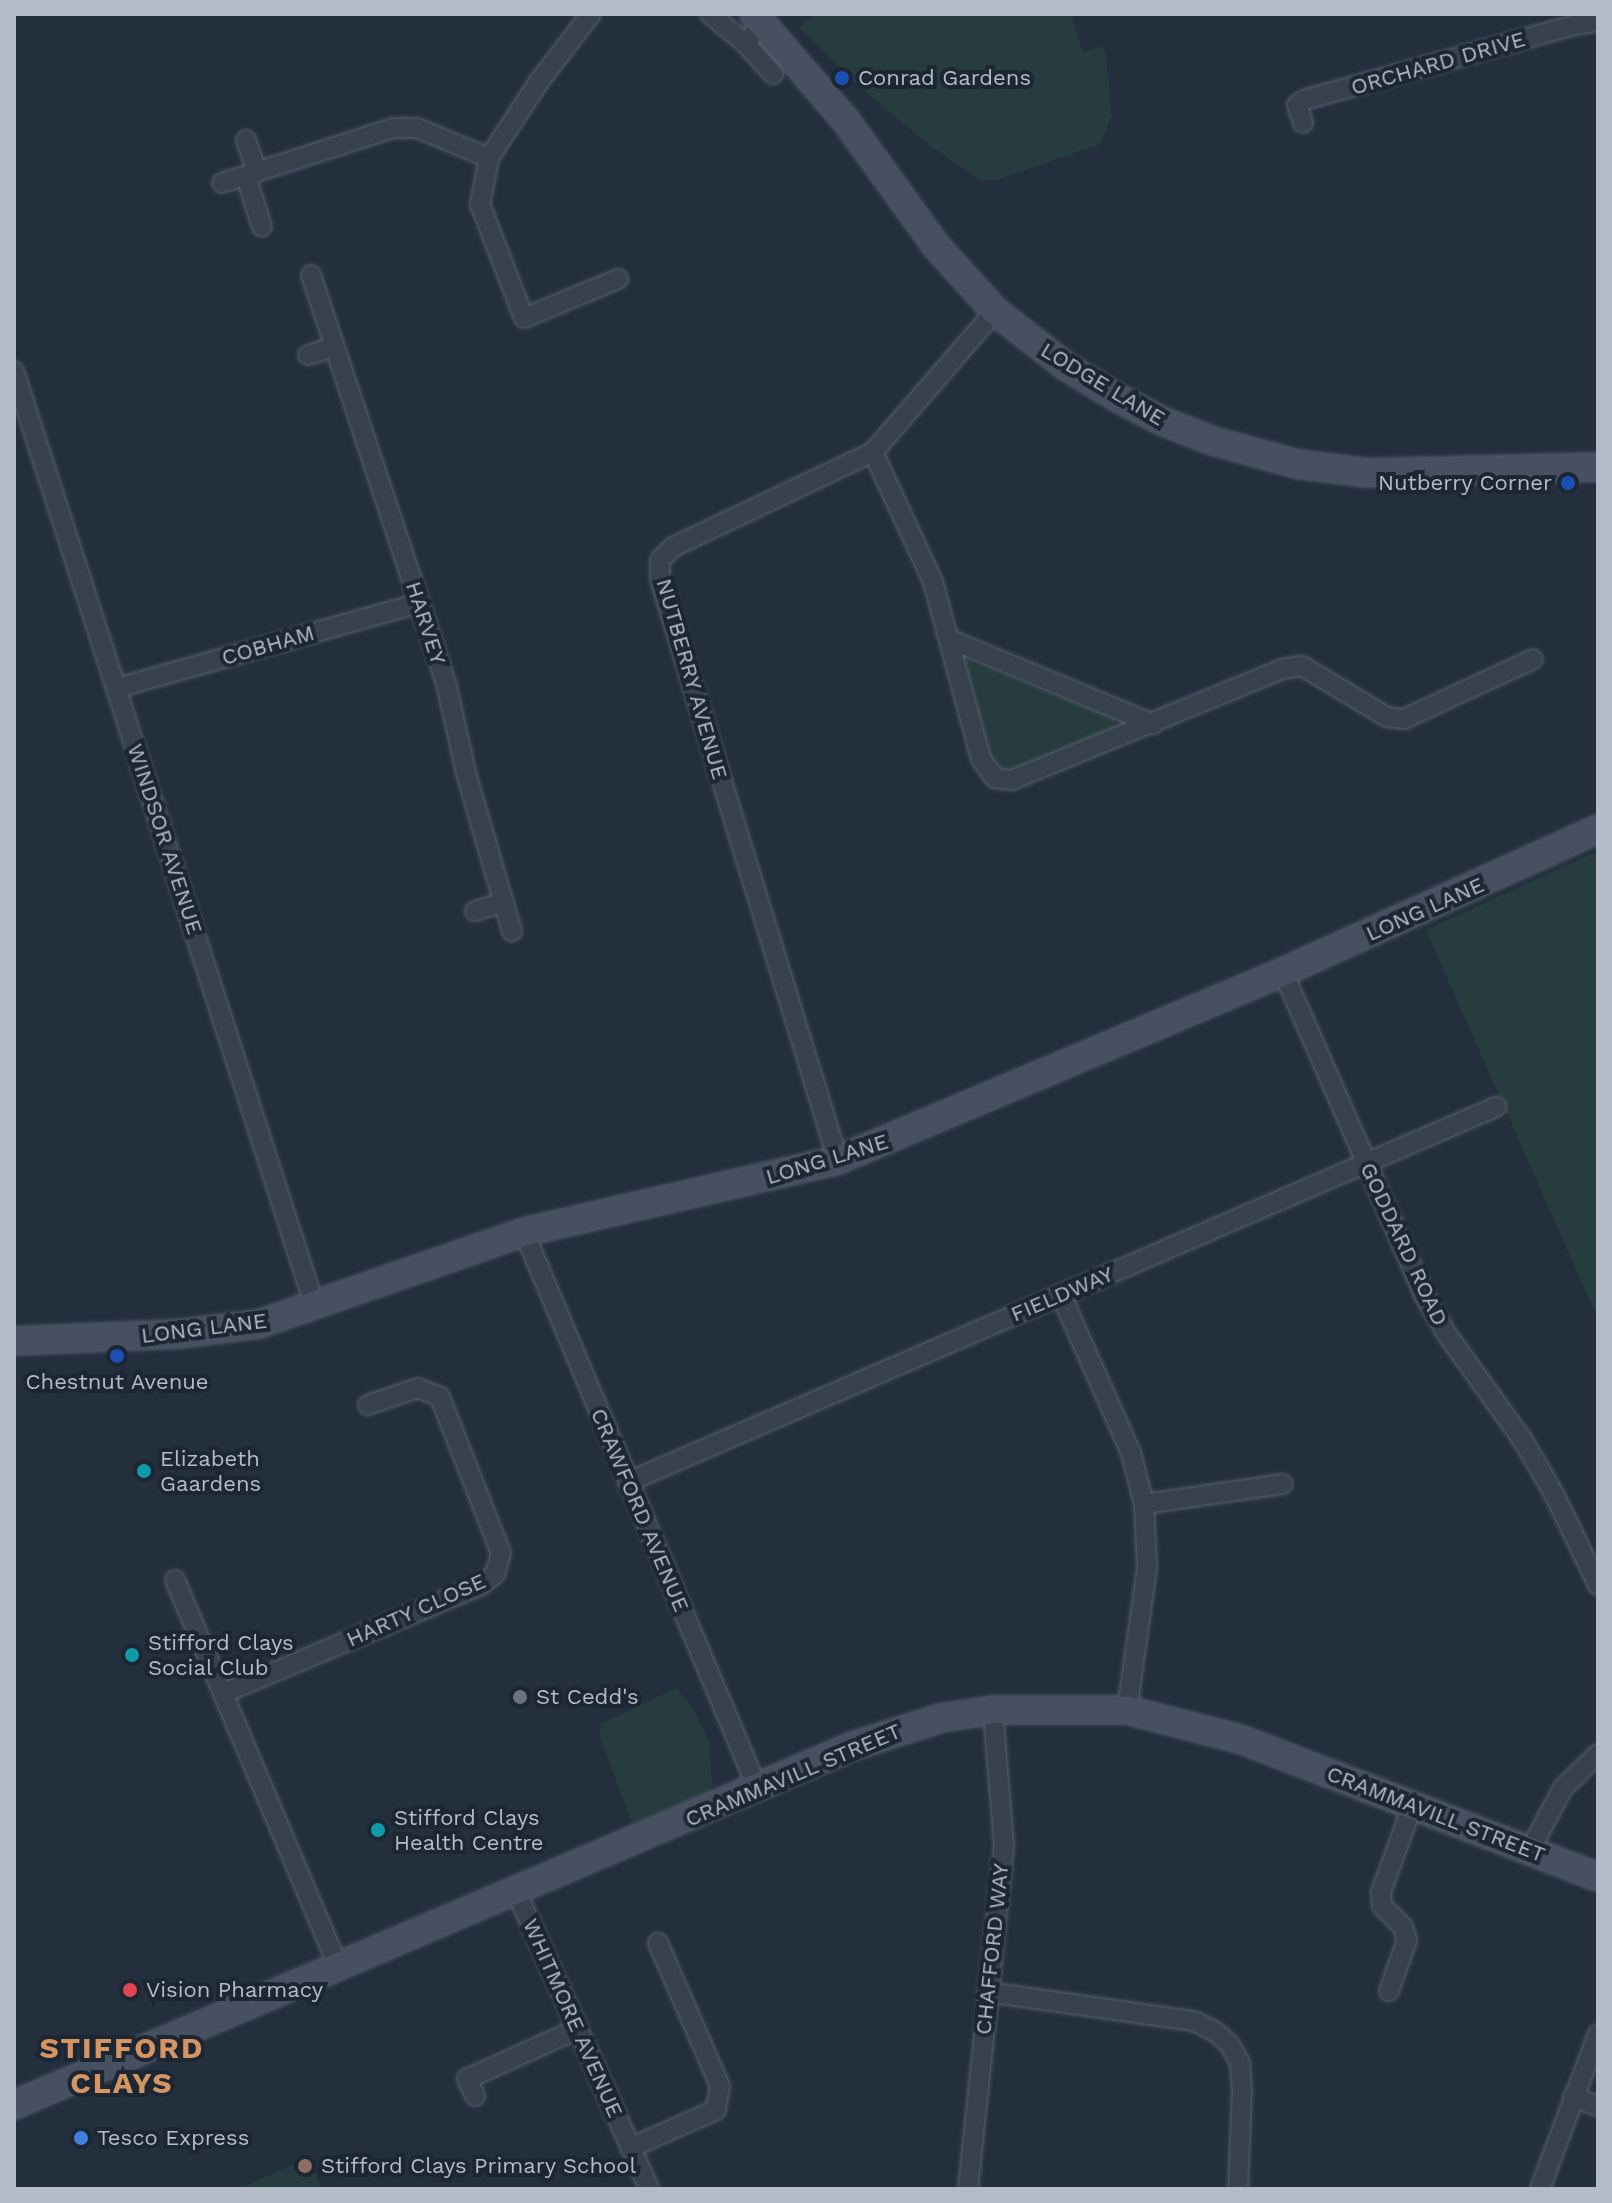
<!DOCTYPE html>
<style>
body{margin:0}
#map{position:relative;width:1612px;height:2203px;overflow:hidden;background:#242f3e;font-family:"Work Sans",sans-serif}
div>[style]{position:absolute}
.green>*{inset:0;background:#263c3f}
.roads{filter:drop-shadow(0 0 2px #565f6c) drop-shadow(0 0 2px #565f6c)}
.street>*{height:18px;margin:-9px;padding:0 9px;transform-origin:9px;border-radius:9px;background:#38414e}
.secondary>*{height:26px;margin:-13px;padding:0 13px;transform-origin:13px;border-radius:13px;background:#465061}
.dots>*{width:22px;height:22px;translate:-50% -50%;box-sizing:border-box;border:4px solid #1d2633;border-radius:50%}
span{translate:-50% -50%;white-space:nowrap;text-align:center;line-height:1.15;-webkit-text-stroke:8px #1d2633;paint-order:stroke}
.street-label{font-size:22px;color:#b4bcc9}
.poi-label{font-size:22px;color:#b4bcc9}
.left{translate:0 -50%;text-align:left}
.right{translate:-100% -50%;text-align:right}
.district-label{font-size:30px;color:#d59563;font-weight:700;letter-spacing:2px}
.frame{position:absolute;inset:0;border:16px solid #b4bcc9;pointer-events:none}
</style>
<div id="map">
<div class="green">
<i style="clip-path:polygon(816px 14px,1071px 14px,1083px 52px,1101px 46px,1106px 54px,1112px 116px,1100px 144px,997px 180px,981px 180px,928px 144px,854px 82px,799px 27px)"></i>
<i style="clip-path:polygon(964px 659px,1115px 719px,1115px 734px,1018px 776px,994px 768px)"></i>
<i style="clip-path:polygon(1598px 851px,1598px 1319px,1426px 930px)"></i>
<i style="clip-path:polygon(676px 1688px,692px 1706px,710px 1743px,712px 1791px,632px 1823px,600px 1737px,601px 1724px)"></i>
<i style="clip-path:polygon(309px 2157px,322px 2189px,239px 2189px)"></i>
</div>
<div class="roads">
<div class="street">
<i style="left:591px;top:14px;width:83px;rotate:127.7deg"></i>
<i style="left:540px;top:80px;width:93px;rotate:123.2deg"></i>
<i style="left:489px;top:158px;width:47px;rotate:101.1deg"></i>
<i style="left:480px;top:204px;width:122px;rotate:68.9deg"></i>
<i style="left:524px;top:318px;width:102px;rotate:-22.5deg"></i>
<i style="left:710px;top:14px;width:45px;rotate:39.6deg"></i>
<i style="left:745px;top:43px;width:26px;rotate:-47deg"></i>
<i style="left:745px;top:43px;width:42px;rotate:47.9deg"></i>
<i style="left:1303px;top:123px;width:19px;rotate:-108deg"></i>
<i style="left:1297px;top:105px;width:9px;rotate:-36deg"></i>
<i style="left:1304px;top:100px;width:280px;rotate:-15.5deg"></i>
<i style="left:1574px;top:25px;width:24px;rotate:-9deg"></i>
<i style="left:246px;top:140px;width:34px;rotate:71deg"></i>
<i style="left:246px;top:176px;width:53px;rotate:72.6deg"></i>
<i style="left:222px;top:183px;width:180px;rotate:-17.8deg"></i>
<i style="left:393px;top:128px;width:24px"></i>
<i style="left:417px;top:128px;width:78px;rotate:22.6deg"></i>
<i style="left:311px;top:275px;width:434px;rotate:71.7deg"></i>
<i style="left:447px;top:687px;width:88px;rotate:77.5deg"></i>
<i style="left:466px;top:773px;width:165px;rotate:73.8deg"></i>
<i style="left:308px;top:355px;width:28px;rotate:-17deg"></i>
<i style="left:14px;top:371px;width:983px;rotate:72.17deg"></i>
<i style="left:873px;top:452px;width:143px;rotate:65.2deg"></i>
<i style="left:933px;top:582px;width:183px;rotate:74.8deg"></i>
<i style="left:981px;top:759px;width:24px;rotate:54deg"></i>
<i style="left:995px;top:778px;width:17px;rotate:7deg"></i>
<i style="left:1012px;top:780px;width:292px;rotate:-22.3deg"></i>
<i style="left:1282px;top:669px;width:20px;rotate:-9deg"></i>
<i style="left:1302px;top:666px;width:99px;rotate:31deg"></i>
<i style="left:1387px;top:717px;width:17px;rotate:7deg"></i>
<i style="left:1404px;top:719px;width:142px;rotate:-24.9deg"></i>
<i style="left:951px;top:640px;width:219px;rotate:22.6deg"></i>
<i style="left:117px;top:688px;width:314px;rotate:-15.7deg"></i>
<i style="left:475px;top:911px;width:30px;rotate:-17deg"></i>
<i style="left:1283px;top:972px;width:350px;rotate:66.4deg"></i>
<i style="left:1423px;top:1293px;width:46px;rotate:60.1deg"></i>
<i style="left:1446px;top:1333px;width:134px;rotate:54.4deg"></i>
<i style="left:1524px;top:1442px;width:62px;rotate:60.1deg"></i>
<i style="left:1555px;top:1496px;width:99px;rotate:64.2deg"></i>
<i style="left:838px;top:1160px;width:608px;rotate:-107.03deg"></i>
<i style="left:660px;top:579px;width:19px;rotate:-90deg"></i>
<i style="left:660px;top:560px;width:18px;rotate:-45deg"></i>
<i style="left:673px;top:547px;width:221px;rotate:-25.4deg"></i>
<i style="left:873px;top:452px;width:186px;rotate:-49.1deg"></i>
<i style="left:524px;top:1232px;width:602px;rotate:67.23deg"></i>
<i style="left:1061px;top:1295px;width:173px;rotate:66.1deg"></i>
<i style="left:1131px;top:1453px;width:53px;rotate:75.7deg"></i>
<i style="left:1144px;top:1504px;width:64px;rotate:87.3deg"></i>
<i style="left:1147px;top:1568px;width:143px;rotate:98deg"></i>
<i style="left:628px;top:1482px;width:946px;rotate:-23.37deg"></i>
<i style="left:1144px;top:1504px;width:140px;rotate:-8.2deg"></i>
<i style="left:175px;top:1580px;width:419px;rotate:67.1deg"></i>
<i style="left:224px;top:1693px;width:279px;rotate:-22.8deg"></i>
<i style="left:481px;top:1585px;width:18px;rotate:-38deg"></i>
<i style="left:495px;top:1574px;width:22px;rotate:-74deg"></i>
<i style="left:501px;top:1553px;width:168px;rotate:-111.4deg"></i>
<i style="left:440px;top:1397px;width:24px;rotate:-158deg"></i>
<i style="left:418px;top:1388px;width:53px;rotate:161.2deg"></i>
<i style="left:1530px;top:1850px;width:70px;rotate:-62deg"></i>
<i style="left:1563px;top:1788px;width:49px;rotate:-44.2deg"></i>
<i style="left:516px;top:1891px;width:326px;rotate:65.9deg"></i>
<i style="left:1389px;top:1991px;width:54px;rotate:-70.6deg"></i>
<i style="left:1407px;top:1940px;width:14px;rotate:-107deg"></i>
<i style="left:1403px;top:1927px;width:30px;rotate:-134deg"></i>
<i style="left:1382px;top:1905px;width:13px;rotate:-94deg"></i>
<i style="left:1381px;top:1892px;width:94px;rotate:-70deg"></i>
<i style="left:987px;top:1992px;width:209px;rotate:8deg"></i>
<i style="left:1194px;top:2021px;width:25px;rotate:27deg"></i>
<i style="left:1216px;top:2032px;width:19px;rotate:43deg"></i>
<i style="left:1230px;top:2045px;width:21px;rotate:61deg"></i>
<i style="left:1240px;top:2063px;width:27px;rotate:86deg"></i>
<i style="left:1242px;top:2090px;width:99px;rotate:92.3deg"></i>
<i style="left:475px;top:2096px;width:19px;rotate:-115deg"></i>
<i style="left:467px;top:2079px;width:121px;rotate:-24.4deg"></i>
<i style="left:1573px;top:2097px;width:27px;rotate:20deg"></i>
<i style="left:630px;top:2148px;width:94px;rotate:-23.8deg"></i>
<i style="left:716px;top:2110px;width:24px;rotate:-81deg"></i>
<i style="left:720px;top:2086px;width:156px;rotate:-113.4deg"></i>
<i style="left:968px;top:2189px;width:346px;rotate:-84deg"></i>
<i style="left:1004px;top:1845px;width:135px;rotate:-94.7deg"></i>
<i style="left:1540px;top:2189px;width:165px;rotate:-69.5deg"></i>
</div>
<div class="secondary">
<i style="left:754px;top:14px;width:141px;rotate:49.3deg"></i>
<i style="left:846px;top:121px;width:155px;rotate:54.2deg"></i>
<i style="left:937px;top:247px;width:86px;rotate:47.8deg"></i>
<i style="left:995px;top:311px;width:91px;rotate:37.9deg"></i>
<i style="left:1067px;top:367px;width:60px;rotate:31.3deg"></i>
<i style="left:1118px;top:398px;width:50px;rotate:27.6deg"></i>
<i style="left:1162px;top:421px;width:55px;rotate:21.4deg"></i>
<i style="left:1213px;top:441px;width:87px;rotate:15.3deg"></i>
<i style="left:1297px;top:464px;width:72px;rotate:7.2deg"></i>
<i style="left:1368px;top:473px;width:230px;rotate:-1.5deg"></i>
<i style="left:14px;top:1341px;width:165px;rotate:-2.4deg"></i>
<i style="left:179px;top:1334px;width:81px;rotate:-7.1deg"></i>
<i style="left:259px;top:1324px;width:281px;rotate:-19.1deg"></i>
<i style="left:524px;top:1232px;width:322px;rotate:-12.9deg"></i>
<i style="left:838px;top:1160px;width:483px;rotate:-22.9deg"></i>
<i style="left:1283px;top:972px;width:346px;rotate:-24.4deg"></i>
<i style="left:14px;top:2105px;width:913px;rotate:-23.17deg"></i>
<i style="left:853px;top:1746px;width:92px;rotate:-17.7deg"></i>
<i style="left:941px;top:1718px;width:53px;rotate:-8.7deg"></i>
<i style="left:993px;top:1710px;width:134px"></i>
<i style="left:1127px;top:1710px;width:117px;rotate:14.4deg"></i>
<i style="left:1240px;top:1739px;width:384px;rotate:21.1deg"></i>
</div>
</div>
<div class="dots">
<i style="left:842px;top:78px;background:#1a4fb4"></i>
<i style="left:1568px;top:483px;background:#1a4fb4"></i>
<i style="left:117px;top:1356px;background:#1a4fb4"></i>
<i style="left:144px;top:1471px;background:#0f9aa8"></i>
<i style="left:132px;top:1655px;background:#0f9aa8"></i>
<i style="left:520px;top:1697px;background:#6b7280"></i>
<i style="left:378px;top:1830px;background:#0f9aa8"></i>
<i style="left:130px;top:1990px;background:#e0444e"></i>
<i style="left:81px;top:2138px;background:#3f7fe0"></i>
<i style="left:305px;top:2166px;background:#8d6e63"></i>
</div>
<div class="street-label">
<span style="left:1438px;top:63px;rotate:-16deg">ORCHARD DRIVE</span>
<span style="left:1103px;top:384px;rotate:31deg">LODGE LANE</span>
<span style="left:426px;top:623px;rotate:72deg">HARVEY</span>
<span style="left:268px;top:645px;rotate:-16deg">COBHAM</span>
<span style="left:692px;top:679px;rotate:74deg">NUTBERRY AVENUE</span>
<span style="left:165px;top:839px;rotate:72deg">WINDSOR AVENUE</span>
<span style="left:1425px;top:909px;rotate:-24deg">LONG LANE</span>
<span style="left:827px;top:1159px;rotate:-17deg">LONG LANE</span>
<span style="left:1404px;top:1244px;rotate:65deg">GODDARD ROAD</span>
<span style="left:1062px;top:1294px;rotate:-23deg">FIELDWAY</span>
<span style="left:204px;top:1328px;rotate:-7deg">LONG LANE</span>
<span style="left:640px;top:1510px;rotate:67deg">CRAWFORD AVENUE</span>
<span style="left:416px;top:1610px;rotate:-24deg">HARTY CLOSE</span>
<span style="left:793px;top:1775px;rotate:-23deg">CRAMMAVILL STREET</span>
<span style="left:1436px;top:1814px;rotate:21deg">CRAMMAVILL STREET</span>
<span style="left:992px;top:1949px;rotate:-84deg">CHAFFORD WAY</span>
<span style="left:573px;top:2018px;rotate:66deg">WHITMORE AVENUE</span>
</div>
<div class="poi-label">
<span class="left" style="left:858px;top:78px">Conrad Gardens</span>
<span class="right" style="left:1552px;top:483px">Nutberry Corner</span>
<span style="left:117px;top:1382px">Chestnut Avenue</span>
<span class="left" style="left:160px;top:1471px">Elizabeth<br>Gaardens</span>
<span class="left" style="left:148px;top:1655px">Stifford Clays<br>Social Club</span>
<span class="left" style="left:536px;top:1697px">St Cedd's</span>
<span class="left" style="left:394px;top:1830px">Stifford Clays<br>Health Centre</span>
<span class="left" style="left:146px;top:1990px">Vision Pharmacy</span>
<span class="left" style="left:97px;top:2138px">Tesco Express</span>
<span class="left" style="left:321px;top:2166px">Stifford Clays Primary School</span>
</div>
<div class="district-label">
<span style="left:122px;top:2065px">STIFFORD<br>CLAYS</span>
</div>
<div class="frame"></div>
</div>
